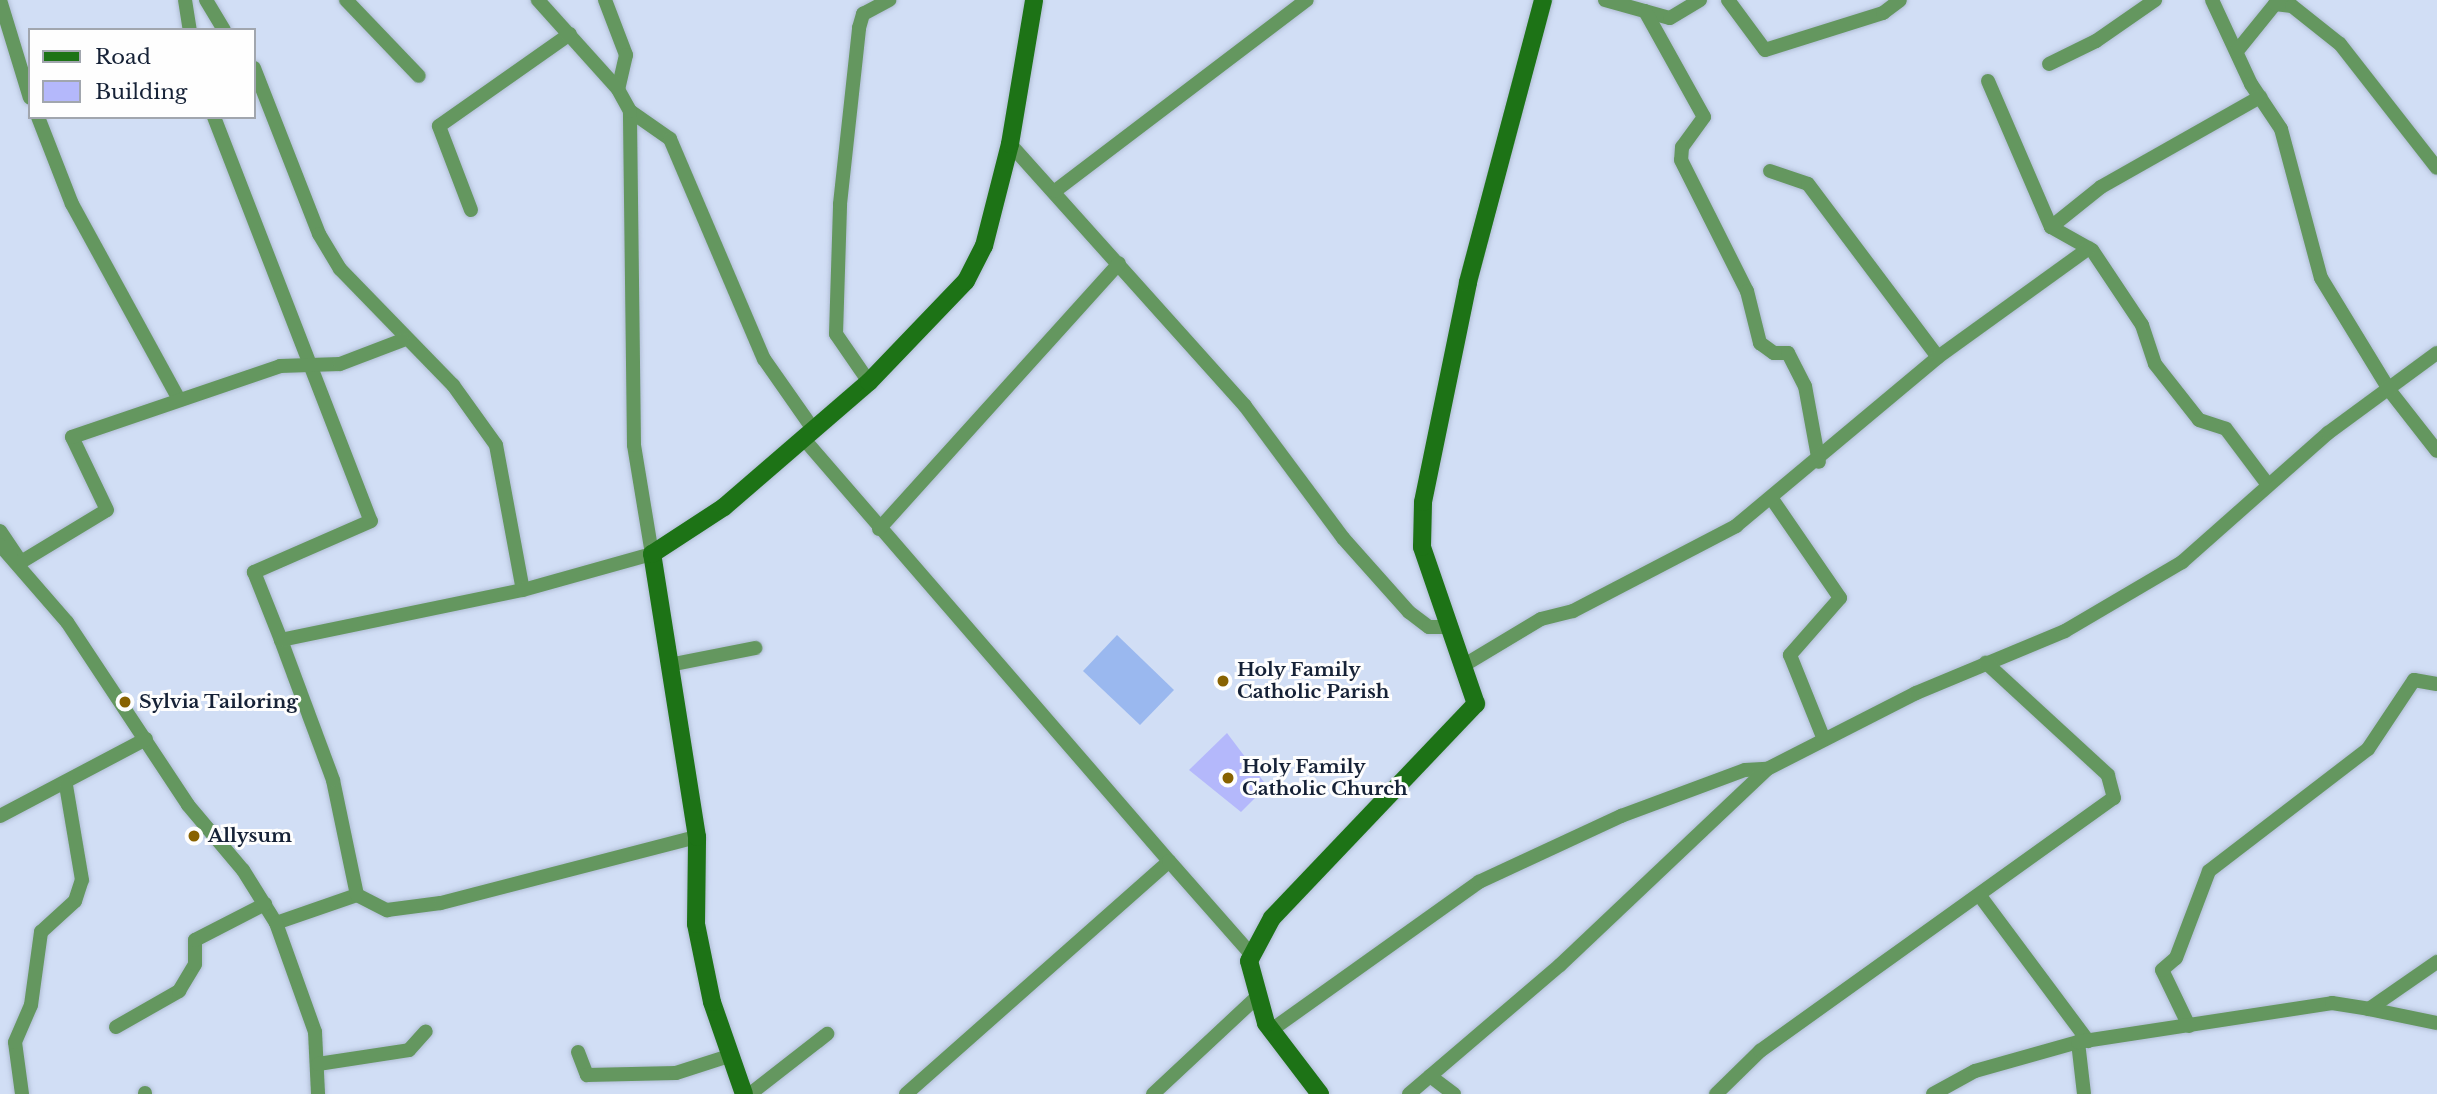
<!DOCTYPE html>
<style>
body{margin:0}
#map{position:relative;width:2437px;height:1094px;overflow:hidden;background:#d1def5;font-family:"Libre Baskerville",serif}
div>[style]{position:absolute}
.green>*{inset:0;background:#9ab8ef}
.building>*{inset:0;background:#b4b8fb}
.roads{filter:drop-shadow(0 0 2px #afbcd3) drop-shadow(0 0 2px #afbcd3)}
.street>*{height:14px;margin:-7px;padding:0 7px;transform-origin:7px;border-radius:7px;background:#64975f}
.secondary>*{height:18px;margin:-9px;padding:0 9px;transform-origin:9px;border-radius:9px;background:#1d7316}
.dots>*{width:19px;height:19px;translate:-50% -50%;box-sizing:border-box;border:4px solid #fefefe;border-radius:50%}
span{translate:-50% -50%;white-space:nowrap;text-align:center;line-height:1.15;-webkit-text-stroke:6px #fefefe;paint-order:stroke}
.poi-label{font-size:19px;color:#162237;font-weight:700}
.left{translate:0 -50%;text-align:left}
.legend{position:absolute;left:28px;top:28px;width:228px;height:91px;box-sizing:border-box;background:#fefefe;border:2px solid #a1a6ae;margin:0;padding:9px 12px;list-style:none;font-size:21px;color:#162237}
.legend li{display:flex;align-items:center;gap:14px;height:35px}
.legend b{width:35px;border:2px solid #a1a6ae}
</style>
<div id="map">
<div class="green">
<i style="clip-path:polygon(1117px 635px,1174px 690px,1140px 725px,1083px 671px)"></i>
</div>
<div class="building">
<i style="clip-path:polygon(1227px 733px,1267px 786px,1241px 812px,1189px 770px)"></i>
</div>
<div class="roads">
<div class="street">
<i style="left:0;top:0;width:102px;rotate:73deg"></i>
<i style="left:185px;top:0;width:30px;rotate:81deg"></i>
<i style="left:206px;top:0;width:35px;rotate:59deg"></i>
<i style="left:346px;top:0;width:105px;rotate:46.2deg"></i>
<i style="left:605px;top:0;width:59px;rotate:69.1deg"></i>
<i style="left:626px;top:55px;width:35px;rotate:103deg"></i>
<i style="left:1605px;top:0;width:67px;rotate:15.5deg"></i>
<i style="left:1670px;top:18px;width:35px;rotate:-31deg"></i>
<i style="left:1728px;top:0;width:62px;rotate:53.5deg"></i>
<i style="left:1765px;top:50px;width:124px;rotate:-17.4deg"></i>
<i style="left:1883px;top:13px;width:21px;rotate:-37deg"></i>
<i style="left:2212px;top:0;width:93px;rotate:65.1deg"></i>
<i style="left:2251px;top:84px;width:54px;rotate:56.3deg"></i>
<i style="left:2281px;top:129px;width:154px;rotate:75deg"></i>
<i style="left:2321px;top:278px;width:132px;rotate:58.6deg"></i>
<i style="left:2390px;top:391px;width:76px;rotate:51.9deg"></i>
<i style="left:1645px;top:11px;width:121px;rotate:60.9deg"></i>
<i style="left:1704px;top:117px;width:37px;rotate:126deg"></i>
<i style="left:1682px;top:147px;width:13px;rotate:94deg"></i>
<i style="left:1681px;top:160px;width:147px;rotate:63.3deg"></i>
<i style="left:1747px;top:291px;width:54px;rotate:76deg"></i>
<i style="left:1760px;top:343px;width:17px;rotate:36deg"></i>
<i style="left:1774px;top:353px;width:14px"></i>
<i style="left:1788px;top:353px;width:37px;rotate:63deg"></i>
<i style="left:1805px;top:386px;width:77px;rotate:79.6deg"></i>
<i style="left:2237px;top:51px;width:60px;rotate:-51deg"></i>
<i style="left:2275px;top:4px;width:17px;rotate:7deg"></i>
<i style="left:2292px;top:6px;width:61px;rotate:38.4deg"></i>
<i style="left:2340px;top:44px;width:157px;rotate:52deg"></i>
<i style="left:2049px;top:64px;width:52px;rotate:-26.1deg"></i>
<i style="left:2096px;top:41px;width:72px;rotate:-34.8deg"></i>
<i style="left:254px;top:68px;width:178px;rotate:68.6deg"></i>
<i style="left:319px;top:234px;width:41px;rotate:59deg"></i>
<i style="left:340px;top:269px;width:162px;rotate:45.8deg"></i>
<i style="left:453px;top:385px;width:74px;rotate:54.4deg"></i>
<i style="left:496px;top:445px;width:147px;rotate:79.5deg"></i>
<i style="left:1988px;top:81px;width:159px;rotate:66.7deg"></i>
<i style="left:2051px;top:227px;width:47px;rotate:29.3deg"></i>
<i style="left:2092px;top:250px;width:90px;rotate:56.3deg"></i>
<i style="left:2142px;top:325px;width:41px;rotate:71.6deg"></i>
<i style="left:2155px;top:364px;width:71px;rotate:51.8deg"></i>
<i style="left:2199px;top:420px;width:28px;rotate:18deg"></i>
<i style="left:2226px;top:429px;width:70px;rotate:53.1deg"></i>
<i style="left:630px;top:111px;width:49px;rotate:35deg"></i>
<i style="left:670px;top:139px;width:239px;rotate:66.9deg"></i>
<i style="left:764px;top:359px;width:85px;rotate:55deg"></i>
<i style="left:38px;top:117px;width:93px;rotate:68.7deg"></i>
<i style="left:72px;top:204px;width:221px;rotate:61.3deg"></i>
<i style="left:214px;top:117px;width:433px;rotate:68.8deg"></i>
<i style="left:371px;top:521px;width:128px;rotate:156.4deg"></i>
<i style="left:254px;top:572px;width:73px;rotate:68.3deg"></i>
<i style="left:1010px;top:144px;width:352px;rotate:48.1deg"></i>
<i style="left:1245px;top:406px;width:164px;rotate:53.4deg"></i>
<i style="left:1343px;top:538px;width:99px;rotate:48.3deg"></i>
<i style="left:1409px;top:612px;width:25px;rotate:37deg"></i>
<i style="left:1429px;top:627px;width:19px"></i>
<i style="left:1770px;top:171px;width:40px;rotate:18.9deg"></i>
<i style="left:1808px;top:184px;width:216px;rotate:53.1deg"></i>
<i style="left:1055px;top:191px;width:316px;rotate:-37.2deg"></i>
<i style="left:471px;top:210px;width:90px;rotate:-110.9deg"></i>
<i style="left:439px;top:126px;width:160px;rotate:-35.1deg"></i>
<i style="left:2051px;top:227px;width:64px;rotate:-38.7deg"></i>
<i style="left:2101px;top:187px;width:183px;rotate:-29.5deg"></i>
<i style="left:869px;top:382px;width:58px;rotate:-124.5deg"></i>
<i style="left:836px;top:334px;width:130px;rotate:-88.2deg"></i>
<i style="left:840px;top:204px;width:177px;rotate:-83.8deg"></i>
<i style="left:859px;top:28px;width:15px;rotate:-74deg"></i>
<i style="left:863px;top:14px;width:30px;rotate:-28deg"></i>
<i style="left:803px;top:438px;width:559px;rotate:49.13deg"></i>
<i style="left:1772px;top:499px;width:120px;rotate:55.5deg"></i>
<i style="left:1840px;top:598px;width:76px;rotate:131.3deg"></i>
<i style="left:1790px;top:655px;width:88px;rotate:68.1deg"></i>
<i style="left:879px;top:529px;width:358px;rotate:-47.9deg"></i>
<i style="left:0;top:531px;width:37px;rotate:56deg"></i>
<i style="left:21px;top:562px;width:100px;rotate:-31.2deg"></i>
<i style="left:107px;top:510px;width:81px;rotate:-115.6deg"></i>
<i style="left:72px;top:437px;width:220px;rotate:-18.8deg"></i>
<i style="left:280px;top:366px;width:60px;rotate:-1.9deg"></i>
<i style="left:340px;top:364px;width:67px;rotate:-20.9deg"></i>
<i style="left:0;top:545px;width:102px;rotate:49deg"></i>
<i style="left:67px;top:622px;width:219px;rotate:56.5deg"></i>
<i style="left:188px;top:805px;width:85px;rotate:49.8deg"></i>
<i style="left:243px;top:870px;width:62px;rotate:58.1deg"></i>
<i style="left:276px;top:923px;width:86px;rotate:-19.1deg"></i>
<i style="left:357px;top:895px;width:34px;rotate:27deg"></i>
<i style="left:387px;top:910px;width:54px;rotate:-7.4deg"></i>
<i style="left:441px;top:903px;width:264px;rotate:-14.5deg"></i>
<i style="left:674px;top:664px;width:83px;rotate:-11.2deg"></i>
<i style="left:1466px;top:664px;width:87px;rotate:-31deg"></i>
<i style="left:1541px;top:619px;width:33px;rotate:-14deg"></i>
<i style="left:1573px;top:611px;width:184px;rotate:-27.5deg"></i>
<i style="left:1736px;top:526px;width:263px;rotate:-39.9deg"></i>
<i style="left:1938px;top:357px;width:186px;rotate:-35.8deg"></i>
<i style="left:0;top:816px;width:165px;rotate:-27.8deg"></i>
<i style="left:357px;top:895px;width:117px;rotate:-101.8deg"></i>
<i style="left:333px;top:780px;width:149px;rotate:-110.4deg"></i>
<i style="left:281px;top:640px;width:247px;rotate:-11.7deg"></i>
<i style="left:523px;top:590px;width:134px;rotate:-15.6deg"></i>
<i style="left:652px;top:554px;width:110px;rotate:-99.4deg"></i>
<i style="left:634px;top:445px;width:334px;rotate:-90.7deg"></i>
<i style="left:630px;top:111px;width:25px;rotate:-119deg"></i>
<i style="left:618px;top:89px;width:120px;rotate:-132deg"></i>
<i style="left:1980px;top:896px;width:181px;rotate:53.3deg"></i>
<i style="left:276px;top:923px;width:116px;rotate:70.3deg"></i>
<i style="left:315px;top:1032px;width:62px;rotate:87.2deg"></i>
<i style="left:2369px;top:1009px;width:69px;rotate:11.6deg"></i>
<i style="left:2189px;top:1026px;width:62px;rotate:-115.7deg"></i>
<i style="left:2162px;top:970px;width:18px;rotate:-41deg"></i>
<i style="left:2176px;top:958px;width:93px;rotate:-69.2deg"></i>
<i style="left:2209px;top:871px;width:200px;rotate:-37.5deg"></i>
<i style="left:2368px;top:749px;width:83px;rotate:-56.3deg"></i>
<i style="left:2414px;top:680px;width:23px;rotate:10deg"></i>
<i style="left:116px;top:1027px;width:73px;rotate:-29.7deg"></i>
<i style="left:179px;top:991px;width:31px;rotate:-59deg"></i>
<i style="left:195px;top:964px;width:24px;rotate:-90deg"></i>
<i style="left:195px;top:940px;width:79px;rotate:-27.2deg"></i>
<i style="left:1270px;top:1031px;width:257px;rotate:-35.5deg"></i>
<i style="left:1479px;top:882px;width:157px;rotate:-24.9deg"></i>
<i style="left:1621px;top:816px;width:132px;rotate:-20.4deg"></i>
<i style="left:1745px;top:770px;width:22px;rotate:-3deg"></i>
<i style="left:2078px;top:1042px;width:52px;rotate:83.4deg"></i>
<i style="left:578px;top:1052px;width:25px;rotate:69deg"></i>
<i style="left:587px;top:1075px;width:89px;rotate:-1.3deg"></i>
<i style="left:676px;top:1073px;width:56px;rotate:-17.8deg"></i>
<i style="left:318px;top:1064px;width:92px;rotate:-8.7deg"></i>
<i style="left:409px;top:1050px;width:25px;rotate:-48deg"></i>
<i style="left:1430px;top:1076px;width:30px;rotate:37deg"></i>
<i style="left:145px;top:1093px;width:1px;rotate:90deg"></i>
<i style="left:22px;top:1094px;width:52px;rotate:-97.7deg"></i>
<i style="left:15px;top:1042px;width:40px;rotate:-66.6deg"></i>
<i style="left:31px;top:1005px;width:74px;rotate:-82.2deg"></i>
<i style="left:41px;top:932px;width:46px;rotate:-42.4deg"></i>
<i style="left:75px;top:901px;width:22px;rotate:-72deg"></i>
<i style="left:82px;top:880px;width:96px;rotate:-99.6deg"></i>
<i style="left:750px;top:1094px;width:98px;rotate:-37.9deg"></i>
<i style="left:906px;top:1094px;width:351px;rotate:-41.5deg"></i>
<i style="left:1169px;top:861px;width:124px;rotate:48.6deg"></i>
<i style="left:1153px;top:1094px;width:139px;rotate:-43deg"></i>
<i style="left:1409px;top:1094px;width:199px;rotate:-40.5deg"></i>
<i style="left:1560px;top:965px;width:285px;rotate:-43.4deg"></i>
<i style="left:1767px;top:769px;width:167px;rotate:-27deg"></i>
<i style="left:1916px;top:693px;width:161px;rotate:-22.6deg"></i>
<i style="left:2065px;top:631px;width:136px;rotate:-30.5deg"></i>
<i style="left:2182px;top:562px;width:195px;rotate:-41.5deg"></i>
<i style="left:2328px;top:433px;width:135px;rotate:-36.3deg"></i>
<i style="left:1716px;top:1094px;width:62px;rotate:-44.3deg"></i>
<i style="left:1760px;top:1051px;width:435px;rotate:-35.6deg"></i>
<i style="left:2114px;top:798px;width:24px;rotate:-105deg"></i>
<i style="left:2108px;top:775px;width:166px;rotate:-137.4deg"></i>
<i style="left:1933px;top:1094px;width:48px;rotate:-28.7deg"></i>
<i style="left:1975px;top:1071px;width:107px;rotate:-15.7deg"></i>
<i style="left:2078px;top:1042px;width:257px;rotate:-8.7deg"></i>
<i style="left:2332px;top:1003px;width:37px;rotate:9deg"></i>
<i style="left:2369px;top:1009px;width:83px;rotate:-34.7deg"></i>
</div>
<div class="secondary">
<i style="left:744px;top:1094px;width:97px;rotate:-109.2deg"></i>
<i style="left:712px;top:1002px;width:80px;rotate:-101.6deg"></i>
<i style="left:696px;top:924px;width:87px;rotate:-89.3deg"></i>
<i style="left:697px;top:837px;width:287px;rotate:-99deg"></i>
<i style="left:652px;top:554px;width:86px;rotate:-33.1deg"></i>
<i style="left:724px;top:507px;width:191px;rotate:-40.8deg"></i>
<i style="left:869px;top:382px;width:140px;rotate:-46.2deg"></i>
<i style="left:966px;top:281px;width:39px;rotate:-63deg"></i>
<i style="left:984px;top:246px;width:105px;rotate:-75.7deg"></i>
<i style="left:1010px;top:144px;width:146px;rotate:-80.5deg"></i>
<i style="left:1320px;top:1094px;width:89px;rotate:-127.3deg"></i>
<i style="left:1266px;top:1023px;width:64px;rotate:-105.3deg"></i>
<i style="left:1249px;top:961px;width:49px;rotate:-61.9deg"></i>
<i style="left:1272px;top:918px;width:296px;rotate:-46.4deg"></i>
<i style="left:1476px;top:704px;width:166px;rotate:-109deg"></i>
<i style="left:1422px;top:547px;width:45px;rotate:-88.7deg"></i>
<i style="left:1423px;top:502px;width:225px;rotate:-78.4deg"></i>
<i style="left:1468px;top:282px;width:292px;rotate:-75.1deg"></i>
</div>
</div>
<div class="dots">
<i style="left:1223px;top:681px;background:#886200"></i>
<i style="left:125px;top:702px;background:#886200"></i>
<i style="left:1228px;top:778px;background:#886200"></i>
<i style="left:194px;top:836px;background:#886200"></i>
</div>
<div class="poi-label">
<span class="left" style="left:1237px;top:681px">Holy Family<br>Catholic Parish</span>
<span class="left" style="left:139px;top:702px">Sylvia Tailoring</span>
<span class="left" style="left:1242px;top:778px">Holy Family<br>Catholic Church</span>
<span class="left" style="left:208px;top:836px">Allysum</span>
</div>
<ul class="legend">
<li><b style="height:9px;background:#1d7316"></b>Road</li>
<li><b style="height:19px;background:#b4b8fb"></b>Building</li>
</ul>
</div>
